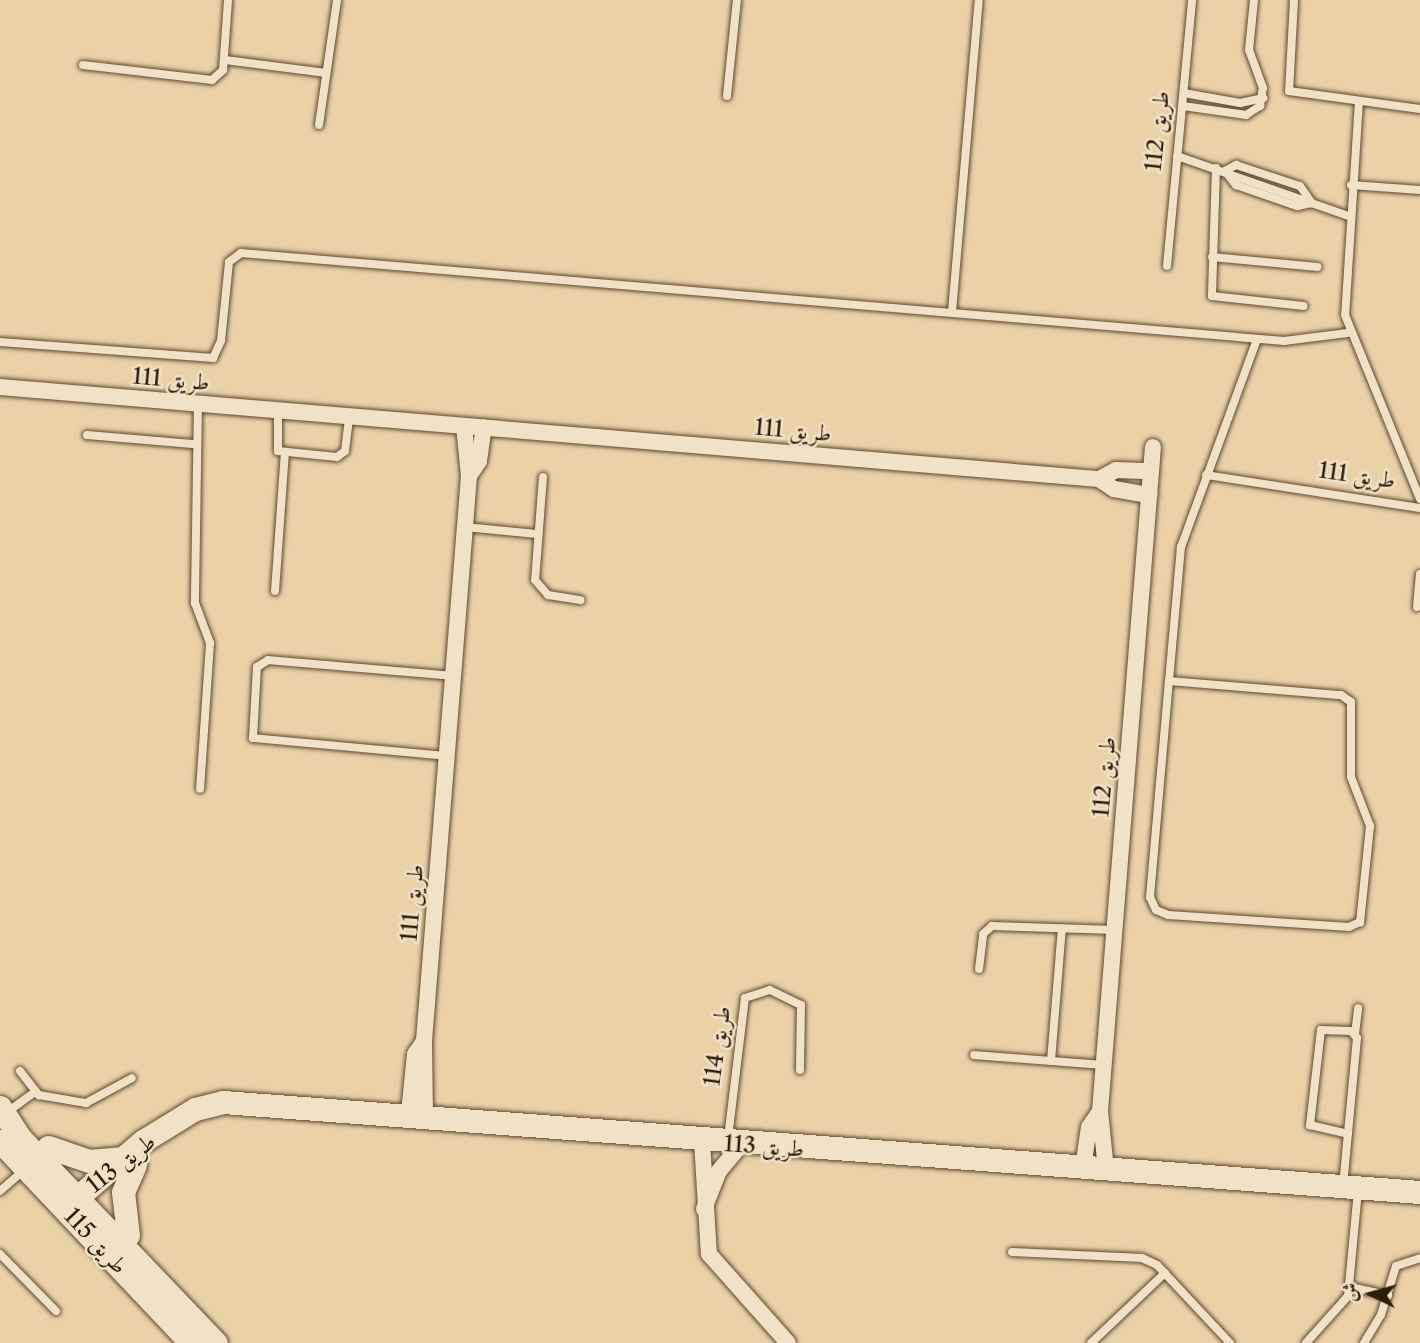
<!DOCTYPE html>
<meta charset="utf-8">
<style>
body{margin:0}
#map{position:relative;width:1420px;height:1343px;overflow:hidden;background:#ead1a8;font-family:"Libre Caslon Text",Amiri,serif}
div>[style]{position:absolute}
.roads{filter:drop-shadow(0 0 2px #5c492e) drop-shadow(0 0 2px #5c492e)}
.lane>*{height:8px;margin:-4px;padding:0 4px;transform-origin:4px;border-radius:4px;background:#f1e1c6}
.street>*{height:16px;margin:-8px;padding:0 8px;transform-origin:8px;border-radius:8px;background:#f1e1c6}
.secondary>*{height:23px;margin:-11.5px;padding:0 11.5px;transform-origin:11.5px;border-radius:11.5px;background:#f1e1c6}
span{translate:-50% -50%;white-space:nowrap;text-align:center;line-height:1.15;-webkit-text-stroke:5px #f1e1c6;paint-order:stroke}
.street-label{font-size:23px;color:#2c1c05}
.north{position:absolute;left:1336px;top:1259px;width:70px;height:70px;-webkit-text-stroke:5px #f1e1c6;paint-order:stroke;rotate:275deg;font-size:19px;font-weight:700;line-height:28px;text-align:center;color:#2c1c05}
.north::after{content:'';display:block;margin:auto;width:24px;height:32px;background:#2c1c05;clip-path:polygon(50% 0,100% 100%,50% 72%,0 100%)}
</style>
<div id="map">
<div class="roads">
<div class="lane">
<i style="left:1294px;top:0;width:91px;rotate:93.1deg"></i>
<i style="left:1289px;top:91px;width:132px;rotate:7.8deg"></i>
<i style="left:225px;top:60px;width:102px;rotate:7.3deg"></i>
<i style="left:83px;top:65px;width:130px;rotate:6.6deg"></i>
<i style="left:212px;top:80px;width:15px;rotate:-42deg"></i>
<i style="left:223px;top:70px;width:70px;rotate:-85.9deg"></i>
<i style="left:1184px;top:93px;width:57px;rotate:10.1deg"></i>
<i style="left:1240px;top:103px;width:24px;rotate:-12deg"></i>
<i style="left:727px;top:96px;width:97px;rotate:-84.1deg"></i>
<i style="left:1359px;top:101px;width:214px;rotate:93.7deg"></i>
<i style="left:1345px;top:315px;width:199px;rotate:67.8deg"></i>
<i style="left:1183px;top:106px;width:64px;rotate:8.1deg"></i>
<i style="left:1246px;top:115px;width:17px;rotate:-33deg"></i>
<i style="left:1260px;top:106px;width:18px;rotate:-81deg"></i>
<i style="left:1263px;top:88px;width:40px;rotate:-110.2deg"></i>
<i style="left:1249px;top:50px;width:50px;rotate:-84.3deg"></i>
<i style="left:319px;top:125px;width:126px;rotate:-81.8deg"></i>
<i style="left:1177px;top:156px;width:181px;rotate:19.3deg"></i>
<i style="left:1216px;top:168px;width:128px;rotate:91.8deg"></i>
<i style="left:1212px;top:296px;width:92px;rotate:6.3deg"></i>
<i style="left:1225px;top:171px;width:13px;rotate:-29deg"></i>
<i style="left:1236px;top:165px;width:67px;rotate:18.2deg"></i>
<i style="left:1300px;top:186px;width:21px;rotate:55deg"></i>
<i style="left:1225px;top:171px;width:18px;rotate:52deg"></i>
<i style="left:1236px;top:185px;width:65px;rotate:19deg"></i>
<i style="left:1297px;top:206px;width:15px;rotate:-11deg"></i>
<i style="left:1351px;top:185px;width:69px;rotate:4.1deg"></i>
<i style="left:1212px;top:257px;width:106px;rotate:5.4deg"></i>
<i style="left:1167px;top:266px;width:267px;rotate:-84.6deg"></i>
<i style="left:952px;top:312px;width:313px;rotate:-85.1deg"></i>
<i style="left:0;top:342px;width:214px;rotate:4.3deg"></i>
<i style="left:213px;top:358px;width:19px;rotate:-65deg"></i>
<i style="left:221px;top:341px;width:79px;rotate:-84.2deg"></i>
<i style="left:229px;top:262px;width:15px;rotate:-37deg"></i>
<i style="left:241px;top:253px;width:1047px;rotate:4.82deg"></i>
<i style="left:1284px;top:341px;width:64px;rotate:-7.1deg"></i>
<i style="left:198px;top:404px;width:199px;rotate:90.9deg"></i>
<i style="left:195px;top:603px;width:43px;rotate:69.4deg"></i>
<i style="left:210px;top:643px;width:146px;rotate:93.9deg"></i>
<i style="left:278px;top:410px;width:41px;rotate:90deg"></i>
<i style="left:278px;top:451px;width:59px;rotate:5.8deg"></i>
<i style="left:337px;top:457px;width:10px;rotate:-37deg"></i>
<i style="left:345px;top:451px;width:35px;rotate:-83deg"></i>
<i style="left:87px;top:435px;width:106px;rotate:4.9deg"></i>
<i style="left:1206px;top:475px;width:217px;rotate:8.8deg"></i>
<i style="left:543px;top:477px;width:103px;rotate:94.4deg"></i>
<i style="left:535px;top:580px;width:20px;rotate:49deg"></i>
<i style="left:548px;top:595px;width:33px;rotate:9deg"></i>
<i style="left:465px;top:527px;width:72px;rotate:5.6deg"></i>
<i style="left:275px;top:591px;width:139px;rotate:-85.9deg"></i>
<i style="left:1417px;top:607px;width:33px;rotate:-85deg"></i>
<i style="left:1169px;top:681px;width:173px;rotate:4.7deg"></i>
<i style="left:1341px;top:695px;width:12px;rotate:35deg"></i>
<i style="left:1351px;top:702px;width:75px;rotate:90deg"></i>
<i style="left:1351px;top:777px;width:53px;rotate:68.8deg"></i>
<i style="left:1370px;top:826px;width:97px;rotate:95.9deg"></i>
<i style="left:1360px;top:922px;width:12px;rotate:156deg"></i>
<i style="left:1349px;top:927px;width:181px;rotate:-176.2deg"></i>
<i style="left:1168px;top:915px;width:13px;rotate:-157deg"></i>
<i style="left:1156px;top:910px;width:14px;rotate:-115deg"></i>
<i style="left:1150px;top:897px;width:217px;rotate:-85deg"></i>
<i style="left:1169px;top:681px;width:135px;rotate:-84.9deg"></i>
<i style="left:1181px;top:547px;width:221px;rotate:-69.9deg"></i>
<i style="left:447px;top:756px;width:195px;rotate:-174.7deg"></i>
<i style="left:253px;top:738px;width:71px;rotate:-86.8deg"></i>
<i style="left:257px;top:667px;width:13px;rotate:-32deg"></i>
<i style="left:268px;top:660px;width:186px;rotate:4.9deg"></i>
<i style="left:979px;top:969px;width:35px;rotate:-83deg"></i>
<i style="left:983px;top:934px;width:12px;rotate:-42deg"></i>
<i style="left:992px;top:926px;width:122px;rotate:1.9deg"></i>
<i style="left:1355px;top:1034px;width:26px;rotate:-83deg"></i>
<i style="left:974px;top:1055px;width:129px;rotate:4.4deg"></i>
<i style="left:1051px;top:1061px;width:133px;rotate:-85.3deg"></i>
<i style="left:20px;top:1071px;width:31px;rotate:52deg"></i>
<i style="left:39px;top:1095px;width:48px;rotate:9.7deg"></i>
<i style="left:86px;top:1103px;width:52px;rotate:-28.5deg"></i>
<i style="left:6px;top:1113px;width:36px;rotate:-36deg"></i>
<i style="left:728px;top:1138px;width:141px;rotate:-83.1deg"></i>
<i style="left:745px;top:998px;width:26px;rotate:-18deg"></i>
<i style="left:770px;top:990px;width:34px;rotate:26deg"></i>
<i style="left:801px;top:1005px;width:65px;rotate:90.9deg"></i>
<i style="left:1343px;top:1186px;width:149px;rotate:-84.6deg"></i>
<i style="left:1357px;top:1038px;width:9px;rotate:-131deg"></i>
<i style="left:1351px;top:1031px;width:30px;rotate:-178deg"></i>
<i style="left:1321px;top:1030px;width:96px;rotate:96.6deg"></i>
<i style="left:1310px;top:1125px;width:39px;rotate:13deg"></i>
<i style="left:0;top:1191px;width:32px;rotate:-41deg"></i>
<i style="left:1012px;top:1252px;width:130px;rotate:2.6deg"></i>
<i style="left:1142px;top:1258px;width:17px;rotate:25deg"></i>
<i style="left:1157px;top:1265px;width:107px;rotate:46.9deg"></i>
<i style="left:0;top:1254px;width:80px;rotate:45.5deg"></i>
<i style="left:1350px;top:1287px;width:39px;rotate:12deg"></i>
<i style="left:1091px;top:1343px;width:102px;rotate:-43.4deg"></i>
<i style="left:1306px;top:1343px;width:63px;rotate:-48.2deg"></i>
<i style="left:1348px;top:1296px;width:105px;rotate:-84.6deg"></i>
<i style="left:1364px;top:1343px;width:33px;rotate:-59deg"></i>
<i style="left:1381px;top:1315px;width:51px;rotate:-73deg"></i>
<i style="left:1396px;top:1266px;width:25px;rotate:-18deg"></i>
</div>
<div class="street">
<i style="left:0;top:387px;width:1103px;rotate:4.79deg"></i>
<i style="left:1099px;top:479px;width:18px;rotate:34deg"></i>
<i style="left:1114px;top:489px;width:36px;rotate:10deg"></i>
<i style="left:469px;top:476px;width:18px;rotate:-56deg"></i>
<i style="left:479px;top:461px;width:34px;rotate:-82deg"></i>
<i style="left:1099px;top:479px;width:19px;rotate:-28deg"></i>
<i style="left:1116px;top:470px;width:35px;rotate:2deg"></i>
<i style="left:409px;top:1113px;width:59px;rotate:-84.2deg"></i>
<i style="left:415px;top:1054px;width:16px;rotate:-55deg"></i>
<i style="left:425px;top:1115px;width:74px;rotate:-90.8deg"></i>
<i style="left:424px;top:1041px;width:567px;rotate:-85.45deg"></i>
<i style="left:469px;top:476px;width:50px;rotate:-95.7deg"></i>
<i style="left:702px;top:1141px;width:113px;rotate:86.5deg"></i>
<i style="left:709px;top:1254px;width:119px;rotate:48.4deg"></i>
<i style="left:1083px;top:1168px;width:41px;rotate:-81.7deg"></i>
<i style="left:1089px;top:1127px;width:19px;rotate:-55deg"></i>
<i style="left:1106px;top:1170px;width:59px;rotate:-95.8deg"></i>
<i style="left:1100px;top:1111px;width:666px;rotate:-85.44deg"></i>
<i style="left:704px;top:1209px;width:41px;rotate:-68.5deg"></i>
<i style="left:719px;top:1171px;width:34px;rotate:-50deg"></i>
</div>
<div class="secondary">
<i style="left:0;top:1107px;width:38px;rotate:57deg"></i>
<i style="left:21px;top:1139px;width:282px;rotate:46.3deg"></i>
<i style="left:0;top:1141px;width:278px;rotate:46.6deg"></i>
<i style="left:48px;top:1147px;width:43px;rotate:18.9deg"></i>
<i style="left:89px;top:1161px;width:32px;rotate:-5deg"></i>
<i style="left:65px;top:1208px;width:103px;rotate:-40.7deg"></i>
<i style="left:143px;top:1141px;width:61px;rotate:-31.6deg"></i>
<i style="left:195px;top:1109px;width:29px;rotate:-14deg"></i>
<i style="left:223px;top:1102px;width:1200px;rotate:4.3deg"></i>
<i style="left:128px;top:1235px;width:43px;rotate:-96.6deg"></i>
<i style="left:123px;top:1192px;width:30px;rotate:-66deg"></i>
</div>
</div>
<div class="street-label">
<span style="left:1157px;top:131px;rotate:-84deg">طريق 112</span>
<span style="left:171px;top:379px;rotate:5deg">طريق 111</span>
<span style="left:793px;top:430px;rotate:5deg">طريق 111</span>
<span style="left:1357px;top:475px;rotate:8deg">طريق 111</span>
<span style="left:1104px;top:777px;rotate:-85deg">طريق 112</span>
<span style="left:412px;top:903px;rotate:-85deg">طريق 111</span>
<span style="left:717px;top:1046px;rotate:-82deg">طريق 114</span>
<span style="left:764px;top:1146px;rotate:4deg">طريق 113</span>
<span style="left:121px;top:1163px;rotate:-38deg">طريق 113</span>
<span style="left:96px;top:1241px;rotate:47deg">طريق 115</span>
</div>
<div class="north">ش</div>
</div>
